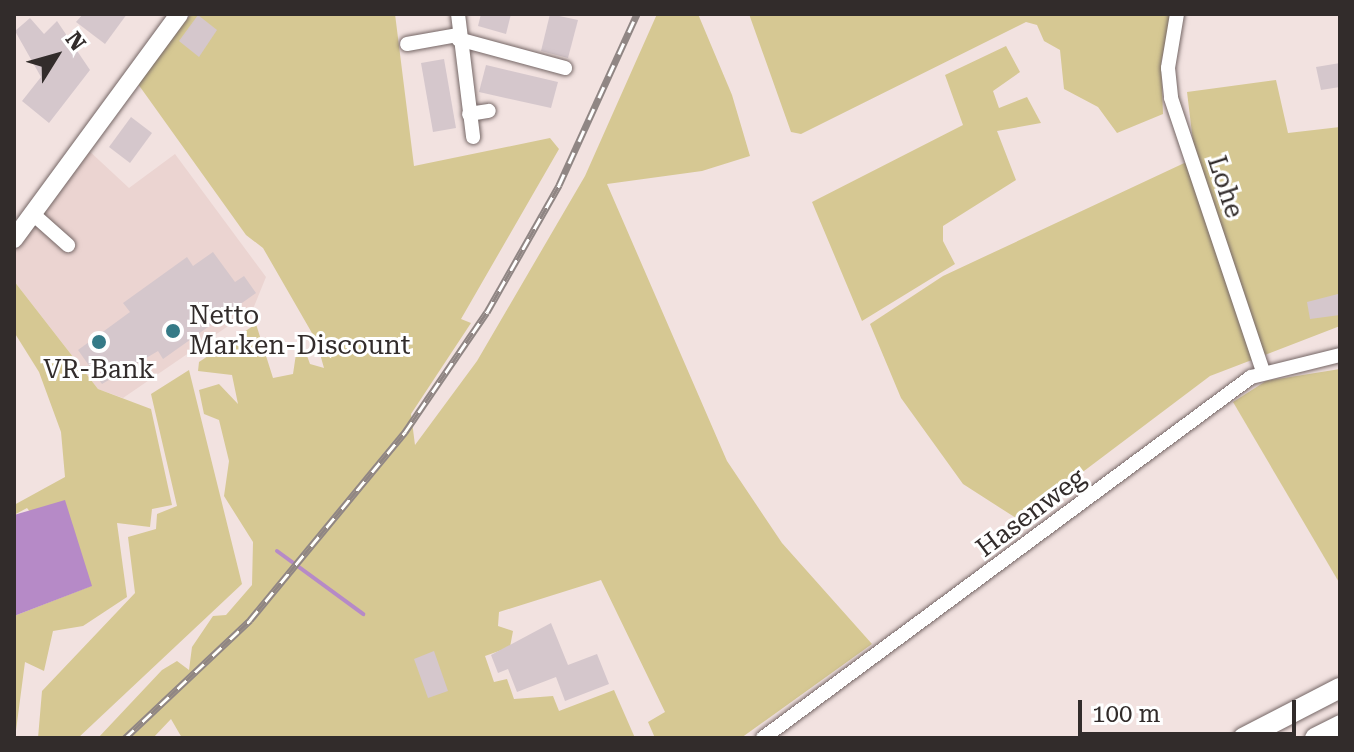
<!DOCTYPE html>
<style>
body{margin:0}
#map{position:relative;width:1354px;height:752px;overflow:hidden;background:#f2e2e0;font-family:"Roboto Serif",serif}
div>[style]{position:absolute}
.built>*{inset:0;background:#ebd4d1}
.green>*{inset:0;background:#d6c893}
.water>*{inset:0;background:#b68ac7}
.stream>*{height:4px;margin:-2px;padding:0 2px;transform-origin:2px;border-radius:2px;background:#b68ac7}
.building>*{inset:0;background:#d5c7cc}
.roads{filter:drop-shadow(0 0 2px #746665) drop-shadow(0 0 2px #746665)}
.minor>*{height:14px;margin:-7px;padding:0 7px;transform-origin:7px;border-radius:7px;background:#fff}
.major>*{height:18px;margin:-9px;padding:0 9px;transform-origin:9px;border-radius:9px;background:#fff}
.highway>*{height:20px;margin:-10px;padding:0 10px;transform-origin:10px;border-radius:10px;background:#fff}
.rail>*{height:7px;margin-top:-3.5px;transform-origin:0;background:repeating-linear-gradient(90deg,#fff 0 12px,#908684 0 24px);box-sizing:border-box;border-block:2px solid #908684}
.dots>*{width:22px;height:22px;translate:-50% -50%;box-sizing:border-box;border:4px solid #fff;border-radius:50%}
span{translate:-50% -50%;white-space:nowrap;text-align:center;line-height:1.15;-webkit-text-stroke:6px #fff;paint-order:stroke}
.street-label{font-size:26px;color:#322c2b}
.poi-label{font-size:26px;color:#322c2b}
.left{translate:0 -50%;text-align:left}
.frame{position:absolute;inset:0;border:16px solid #322c2b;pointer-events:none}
.north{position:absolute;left:16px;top:16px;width:80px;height:80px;-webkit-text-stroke:6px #fff;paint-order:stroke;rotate:53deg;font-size:22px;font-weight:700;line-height:32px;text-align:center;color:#322c2b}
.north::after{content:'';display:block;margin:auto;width:28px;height:36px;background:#322c2b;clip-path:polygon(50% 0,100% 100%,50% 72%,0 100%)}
.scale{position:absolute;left:1078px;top:700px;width:218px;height:36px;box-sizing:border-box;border:4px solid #322c2b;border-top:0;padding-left:10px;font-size:24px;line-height:28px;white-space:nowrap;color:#322c2b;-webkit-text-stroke:6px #fff;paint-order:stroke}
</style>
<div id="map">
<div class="built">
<i style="clip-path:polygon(86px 148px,129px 188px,175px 154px,266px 277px,253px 309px,123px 398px,98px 389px,14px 281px,14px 248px)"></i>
</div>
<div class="green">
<i style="clip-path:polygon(191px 14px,395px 14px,414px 166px,550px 138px,559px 149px,461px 319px,471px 323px,411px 414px,415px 445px,477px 361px,585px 176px,657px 14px,698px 14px,732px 95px,750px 156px,702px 171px,607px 184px,727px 461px,782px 543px,872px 644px,741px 738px,655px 738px,648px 722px,665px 712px,601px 580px,499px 612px,498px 626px,513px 631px,510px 647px,485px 656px,494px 682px,507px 679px,514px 699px,553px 696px,559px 711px,614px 690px,635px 738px,182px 738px,171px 719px,153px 738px,98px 738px,162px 670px,177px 661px,189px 670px,192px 647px,213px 616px,226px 615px,252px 585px,253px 542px,224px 496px,229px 461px,219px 420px,204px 414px,199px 390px,219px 384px,238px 404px,232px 375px,198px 371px,199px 362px,256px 324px,273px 378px,293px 374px,299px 334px,310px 364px,324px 368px,316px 340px,263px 248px,246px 235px,138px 84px)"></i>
<i style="clip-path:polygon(749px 14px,1173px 14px,1161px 62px,1163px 114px,1117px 133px,1098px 107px,1064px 89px,1060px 50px,1044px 41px,1037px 25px,1026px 22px,801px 134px,791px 132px)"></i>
<i style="clip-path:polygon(1006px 46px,1020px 72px,993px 91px,999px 108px,1027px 97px,1041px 123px,997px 131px,1016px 180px,943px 226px,943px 241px,955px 264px,862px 321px,812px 202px,963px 125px,945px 75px)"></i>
<i style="clip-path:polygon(1276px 80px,1288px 133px,1340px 127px,1340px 326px,1210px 376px,1019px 520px,963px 484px,901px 398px,870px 324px,943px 276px,1195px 158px,1187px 92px)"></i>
<i style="clip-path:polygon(14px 281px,98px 389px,151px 409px,172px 505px,152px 509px,150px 527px,117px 523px,127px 597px,83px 626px,53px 631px,44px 671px,25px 662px,15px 738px,14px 616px,91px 586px,27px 508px,14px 515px,14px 505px,65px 477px,61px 432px,39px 372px,14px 332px)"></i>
<i style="clip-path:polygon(1340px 369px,1340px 584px,1233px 402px,1266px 381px)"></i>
<i style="clip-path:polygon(189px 370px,242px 584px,78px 738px,38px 738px,42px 691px,135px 593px,128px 537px,156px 529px,157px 514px,177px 506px,151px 394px)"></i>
</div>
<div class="water">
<i style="clip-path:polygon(65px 500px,92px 586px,14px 616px,14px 515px)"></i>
</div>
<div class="stream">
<i style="left:277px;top:551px;width:107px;rotate:36.2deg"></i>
</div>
<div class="building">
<i style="clip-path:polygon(83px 14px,127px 14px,105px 44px,76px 22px)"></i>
<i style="clip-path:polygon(481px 14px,511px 14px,506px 34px,478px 26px)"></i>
<i style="clip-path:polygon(550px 14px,578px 20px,568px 58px,541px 51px)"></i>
<i style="clip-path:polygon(198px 15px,217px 30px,199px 57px,179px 41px)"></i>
<i style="clip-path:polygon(30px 18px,44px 34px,57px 21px,90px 70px,49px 123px,22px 101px,41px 77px,15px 31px)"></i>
<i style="clip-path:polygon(444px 59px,456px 128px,433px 132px,421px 63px)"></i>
<i style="clip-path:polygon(1340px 63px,1340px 87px,1321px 90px,1316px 67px)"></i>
<i style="clip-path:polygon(486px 65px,558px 82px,551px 108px,479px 92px)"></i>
<i style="clip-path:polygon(131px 117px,152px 133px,130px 163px,109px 147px)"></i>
<i style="clip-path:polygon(213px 252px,235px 282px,244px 276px,256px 293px,163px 359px,158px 351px,102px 384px,78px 350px,130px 312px,123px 303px,187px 257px,193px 266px)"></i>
<i style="clip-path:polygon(1338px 294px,1340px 315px,1310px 319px,1307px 302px)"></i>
<i style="clip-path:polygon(551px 623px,568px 665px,597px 654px,609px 684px,565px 701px,556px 677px,517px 692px,508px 669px,498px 673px,491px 655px)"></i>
<i style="clip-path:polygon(434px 651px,448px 691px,428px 698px,414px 659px)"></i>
</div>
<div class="roads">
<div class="minor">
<i style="left:458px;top:14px;width:124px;rotate:83deg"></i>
<i style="left:1177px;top:14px;width:55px;rotate:99.5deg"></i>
<i style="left:1168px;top:68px;width:30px;rotate:84deg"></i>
<i style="left:1171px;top:98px;width:288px;rotate:71.4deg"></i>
<i style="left:458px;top:39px;width:111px;rotate:15.2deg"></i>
<i style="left:407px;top:44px;width:52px;rotate:-10deg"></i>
<i style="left:469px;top:114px;width:20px;rotate:-9deg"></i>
<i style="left:33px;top:214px;width:47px;rotate:41.5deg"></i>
<i style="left:763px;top:738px;width:607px;rotate:-36.49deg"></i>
<i style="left:1251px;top:377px;width:92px;rotate:-13.9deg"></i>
</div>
<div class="major">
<i style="left:14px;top:239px;width:279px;rotate:-53.7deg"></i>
</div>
<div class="highway">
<i style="left:1243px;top:738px;width:109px;rotate:-27.3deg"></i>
<i style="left:1315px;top:738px;width:28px;rotate:-27deg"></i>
</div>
</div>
<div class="rail">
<i style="left:125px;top:738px;width:172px;rotate:-43.3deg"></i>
<i style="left:250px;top:620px;width:244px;rotate:-50.5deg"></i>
<i style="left:405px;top:432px;width:145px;rotate:-55.7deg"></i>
<i style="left:487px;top:312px;width:146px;rotate:-60.4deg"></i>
<i style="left:559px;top:185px;width:188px;rotate:-65.5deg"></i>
</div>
<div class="dots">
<i style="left:173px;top:331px;background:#357a87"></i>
<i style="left:99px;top:342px;background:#357a87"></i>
</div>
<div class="street-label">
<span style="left:1225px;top:187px;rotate:72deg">Lohe</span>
<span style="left:1031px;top:513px;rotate:-37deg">Hasenweg</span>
</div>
<div class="poi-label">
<span class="left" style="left:189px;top:331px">Netto<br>Marken-Discount</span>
<span style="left:99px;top:370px">VR-Bank</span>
</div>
<div class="frame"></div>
<div class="north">N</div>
<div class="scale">100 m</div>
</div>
